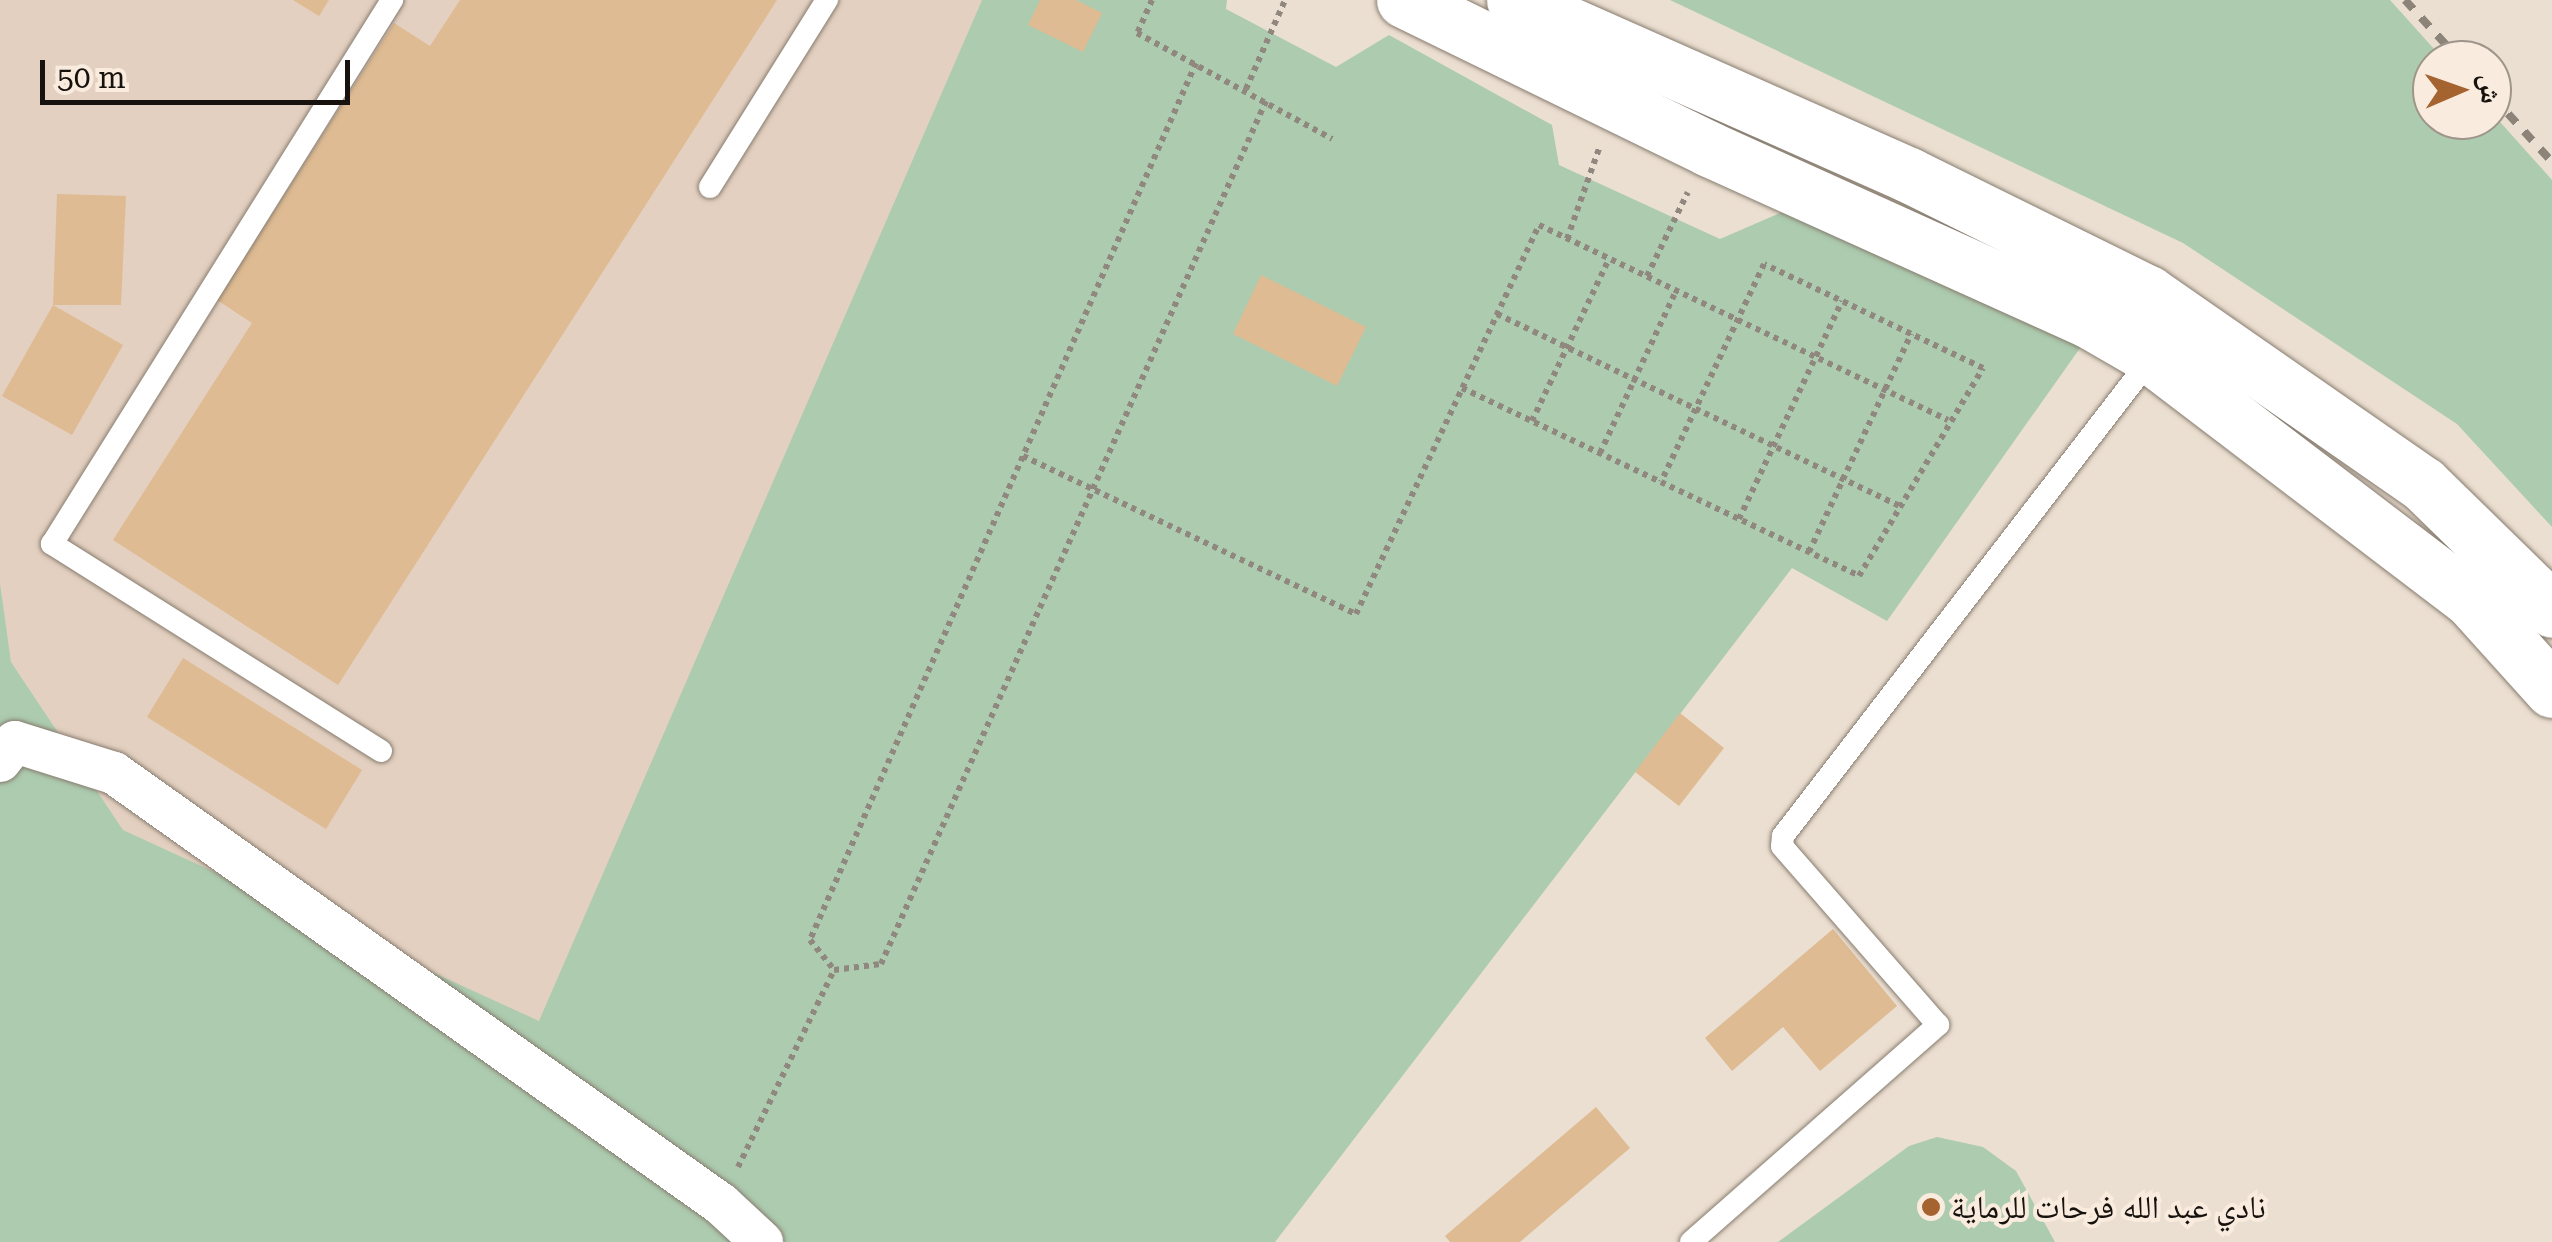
<!DOCTYPE html>
<meta charset="utf-8">
<style>
body{margin:0}
#map{position:relative;width:2552px;height:1242px;overflow:hidden;background:#ebdfd1;font-family:"Roboto Serif","Noto Naskh Arabic",serif}
div>[style]{position:absolute}
.industrial>*{inset:0;background:#e3d0c0}
.green>*{inset:0;background:#accbaf}
.building>*{inset:0;background:#debb92}
.path>*{height:6px;margin-top:-3px;transform-origin:0;background:repeating-linear-gradient(90deg,#90877e 0 5px,transparent 0 10px)}
.roads{filter:drop-shadow(0 0 2px #877c6f) drop-shadow(0 0 2px #877c6f)}
.lane>*{height:22px;margin:-11px;padding:0 11px;transform-origin:11px;border-radius:11px;background:#fff}
.street>*{height:42px;margin:-21px;padding:0 21px;transform-origin:21px;border-radius:21px;background:#fff}
.highway>*{height:55px;margin:-27.5px;padding:0 27.5px;transform-origin:27.5px;border-radius:27.5px;background:#fff}
.rail>*{height:8px;margin-top:-4px;transform-origin:0;background:repeating-linear-gradient(90deg,#8c8379 0 12px,transparent 0 24px)}
.dots>*{width:28px;height:28px;translate:-50% -50%;box-sizing:border-box;border:5px solid #f9ecde;border-radius:50%}
span{translate:-50% -50%;white-space:nowrap;text-align:center;line-height:1.15;-webkit-text-stroke:8px #f9ecde;paint-order:stroke}
.poi-label{font-size:32px;color:#17120e}
.left{translate:0 -50%;text-align:left}
.north{position:absolute;left:2412px;top:40px;width:100px;height:100px;box-sizing:border-box;background:#f9ecde;border:2px solid #9f958b;border-radius:50%;rotate:88deg;font-size:28px;font-weight:700;line-height:40px;text-align:center;color:#17120e}
.north::after{content:'';display:block;margin:auto;width:35px;height:45px;background:#a5632f;clip-path:polygon(50% 0,100% 100%,50% 72%,0 100%)}
.scale{position:absolute;left:40px;top:60px;width:310px;height:45px;box-sizing:border-box;border:5px solid #17120e;border-top:0;padding-left:12px;font-size:30px;line-height:35px;white-space:nowrap;color:#17120e;-webkit-text-stroke:8px #f9ecde;paint-order:stroke}
</style>
<div id="map">
<div class="industrial">
<i style="clip-path:polygon(0 0,982px 0,540px 1022px,123px 830px,11px 662px,0 583px)"></i>
</div>
<div class="green">
<i style="clip-path:polygon(982px 0,1227px 0,1226px 9px,1336px 67px,1389px 35px,1552px 125px,1559px 165px,1720px 239px,1787px 210px,2085px 341px,1887px 621px,1792px 568px,1275px 1242px,0 1242px,0 583px,11px 662px,123px 830px,539px 1021px)"></i>
<i style="clip-path:polygon(1670px 0,2390px 0,2444px 60px,2432px 60px,2432px 120px,2492px 120px,2492px 113px,2552px 180px,2552px 527px,2457px 424px,2183px 243px)"></i>
<i style="clip-path:polygon(1937px 1137px,1983px 1147px,2016px 1171px,2055px 1242px,1778px 1242px,1909px 1146px)"></i>
</div>
<div class="building">
<i style="clip-path:polygon(293px 0,329px 0,319px 16px)"></i>
<i style="clip-path:polygon(460px 0,777px 0,338px 685px,113px 540px,252px 323px,217px 300px,394px 23px,430px 46px)"></i>
<i style="clip-path:polygon(1040px 0,1076px 0,1102px 13px,1083px 52px,1028px 25px)"></i>
<i style="clip-path:polygon(57px 194px,126px 196px,121px 305px,53px 305px)"></i>
<i style="clip-path:polygon(1261px 275px,1366px 327px,1337px 386px,1233px 334px)"></i>
<i style="clip-path:polygon(53px 305px,123px 345px,72px 435px,2px 396px)"></i>
<i style="clip-path:polygon(183px 658px,362px 770px,326px 829px,147px 717px)"></i>
<i style="clip-path:polygon(1680px 713px,1724px 748px,1679px 806px,1635px 772px)"></i>
<i style="clip-path:polygon(1833px 929px,1897px 1006px,1820px 1071px,1783px 1027px,1732px 1071px,1705px 1038px)"></i>
<i style="clip-path:polygon(1596px 1107px,1630px 1148px,1520px 1242px,1450px 1242px,1445px 1236px)"></i>
</div>
<div class="path">
<i style="left:1152px;top:0;width:36px;rotate:114deg"></i>
<i style="left:1137px;top:33px;width:222px;rotate:28.5deg"></i>
<i style="left:1196px;top:63px;width:958px;rotate:113.76deg"></i>
<i style="left:810px;top:940px;width:38px;rotate:51deg"></i>
<i style="left:834px;top:970px;width:47px;rotate:-7.3deg"></i>
<i style="left:881px;top:964px;width:945px;rotate:-65.96deg"></i>
<i style="left:1246px;top:89px;width:97px;rotate:-66.3deg"></i>
<i style="left:1567px;top:239px;width:99px;rotate:-70.5deg"></i>
<i style="left:1647px;top:276px;width:93px;rotate:-64deg"></i>
<i style="left:1497px;top:314px;width:449px;rotate:25.5deg"></i>
<i style="left:1462px;top:388px;width:439px;rotate:25.3deg"></i>
<i style="left:1859px;top:576px;width:242px;rotate:-59.2deg"></i>
<i style="left:1983px;top:368px;width:242px;rotate:-154.6deg"></i>
<i style="left:1764px;top:264px;width:241px;rotate:115.3deg"></i>
<i style="left:1532px;top:421px;width:179px;rotate:-64.6deg"></i>
<i style="left:1600px;top:453px;width:179px;rotate:-64.9deg"></i>
<i style="left:1023px;top:456px;width:369px;rotate:25.4deg"></i>
<i style="left:1356px;top:614px;width:430px;rotate:-64.8deg"></i>
<i style="left:1539px;top:225px;width:453px;rotate:25.5deg"></i>
<i style="left:1739px;top:519px;width:241px;rotate:-64.7deg"></i>
<i style="left:1809px;top:552px;width:241px;rotate:-64.9deg"></i>
<i style="left:738px;top:1167px;width:219px;rotate:-64deg"></i>
</div>
<div class="roads">
<div class="lane">
<i style="left:710px;top:187px;width:221px;rotate:-58deg"></i>
<i style="left:381px;top:751px;width:389px;rotate:-147.8deg"></i>
<i style="left:52px;top:544px;width:642px;rotate:-57.99deg"></i>
<i style="left:1691px;top:1242px;width:329px;rotate:-41.3deg"></i>
<i style="left:1938px;top:1025px;width:237px;rotate:-131.1deg"></i>
<i style="left:1782px;top:846px;width:10px;rotate:-84deg"></i>
<i style="left:1783px;top:836px;width:605px;rotate:-52.39deg"></i>
</div>
<div class="street">
<i style="left:0;top:761px;width:24px;rotate:-52deg"></i>
<i style="left:15px;top:742px;width:104px;rotate:17.4deg"></i>
<i style="left:114px;top:773px;width:744px;rotate:35.38deg"></i>
<i style="left:721px;top:1204px;width:56px;rotate:42.8deg"></i>
</div>
<div class="highway">
<i style="left:1404px;top:0;width:339px;rotate:26deg"></i>
<i style="left:1709px;top:149px;width:416px;rotate:24.3deg"></i>
<i style="left:2088px;top:320px;width:74px;rotate:30deg"></i>
<i style="left:2152px;top:357px;width:401px;rotate:37.3deg"></i>
<i style="left:2471px;top:600px;width:121px;rotate:48deg"></i>
<i style="left:1514px;top:0;width:432px;rotate:23.9deg"></i>
<i style="left:1909px;top:175px;width:267px;rotate:26.3deg"></i>
<i style="left:2148px;top:293px;width:335px;rotate:34.8deg"></i>
<i style="left:2423px;top:484px;width:180px;rotate:44.3deg"></i>
</div>
</div>
<div class="rail">
<i style="left:2405px;top:0;width:81px;rotate:47.5deg"></i>
<i style="left:2492px;top:96px;width:89px;rotate:47.7deg"></i>
</div>
<div class="dots">
<i style="left:1931px;top:1207px;background:#a5632f"></i>
</div>
<div class="poi-label">
<span class="left" style="left:1951px;top:1207px">نادي عبد الله فرحات للرماية</span>
</div>
<div class="north">ش</div>
<div class="scale">50 m</div>
</div>
